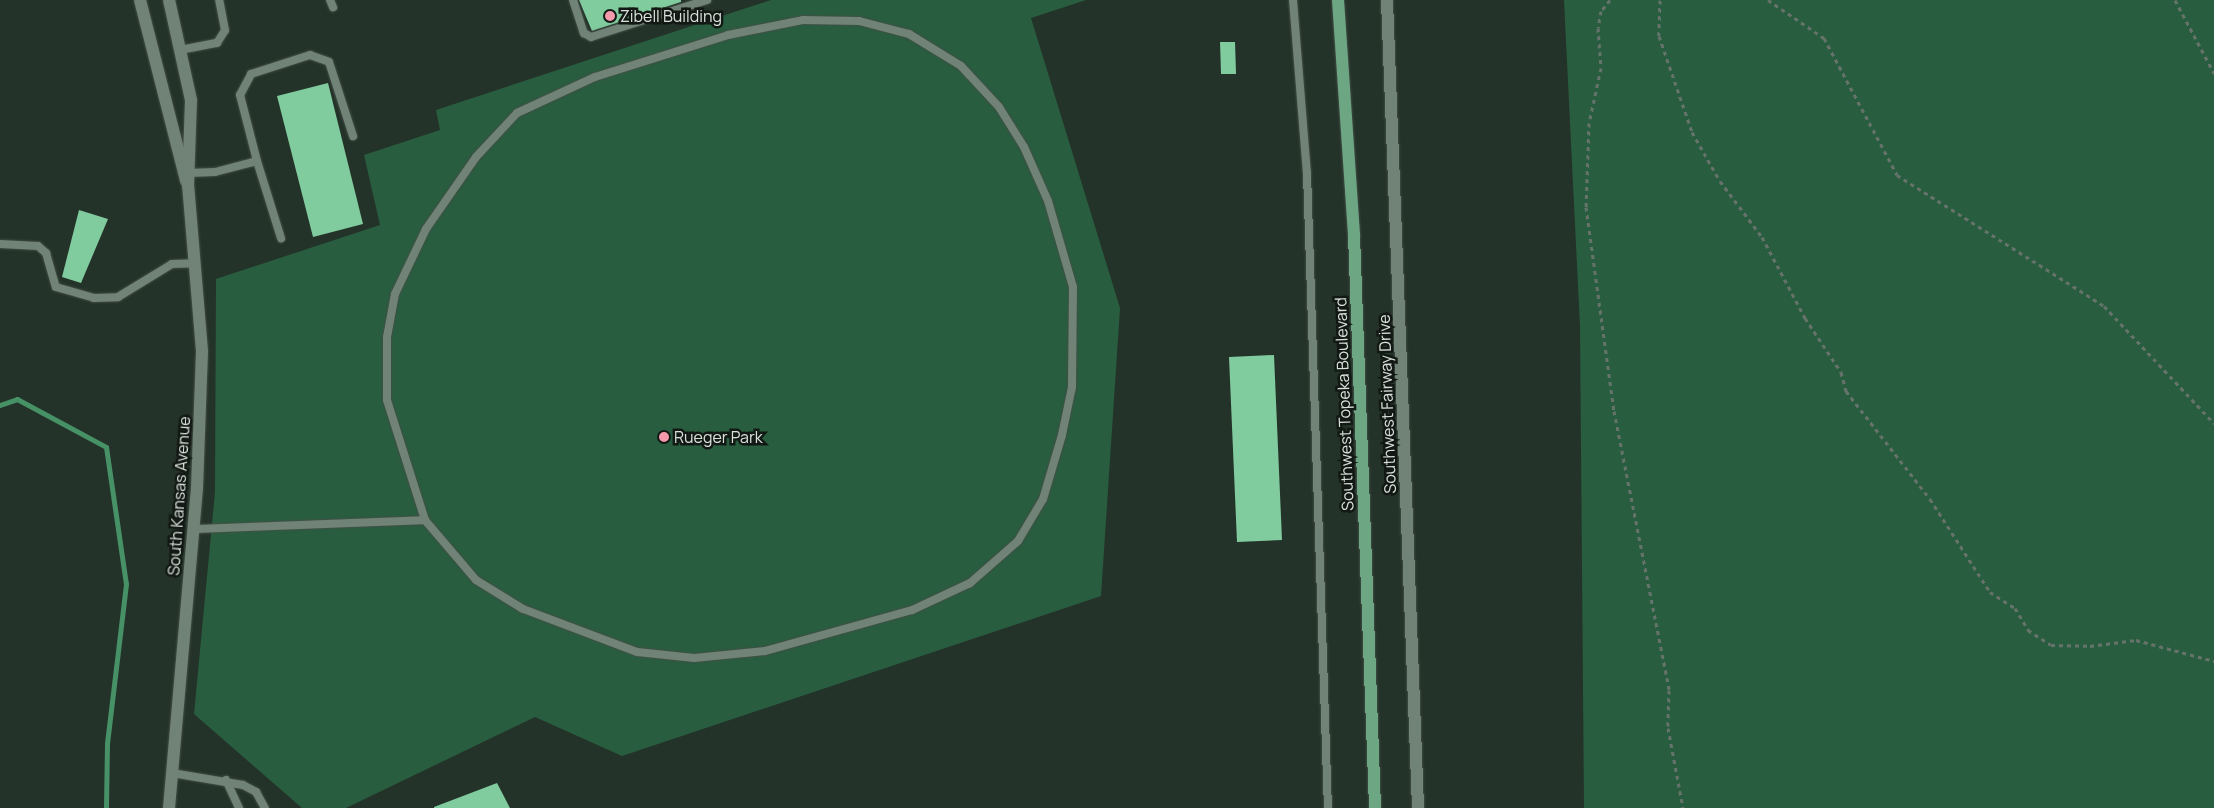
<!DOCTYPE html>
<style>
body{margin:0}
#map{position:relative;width:2214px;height:808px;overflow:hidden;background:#243329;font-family:Manrope,sans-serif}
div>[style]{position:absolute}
.green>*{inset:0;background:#285e3f}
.stream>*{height:5px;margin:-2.5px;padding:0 2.5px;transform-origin:2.5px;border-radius:2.5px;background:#469166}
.building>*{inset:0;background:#81cc9e}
.path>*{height:3px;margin-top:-1.5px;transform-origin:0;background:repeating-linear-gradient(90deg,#66736a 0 4px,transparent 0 8px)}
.roads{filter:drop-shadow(0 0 1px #424e46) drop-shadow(0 0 1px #424e46)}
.service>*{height:8px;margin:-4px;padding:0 4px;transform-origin:4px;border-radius:4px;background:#718277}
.minor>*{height:12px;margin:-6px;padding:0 6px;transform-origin:6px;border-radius:6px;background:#718277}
.secondary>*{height:12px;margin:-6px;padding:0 6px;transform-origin:6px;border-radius:6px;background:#718277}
.primary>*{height:12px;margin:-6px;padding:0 6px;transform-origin:6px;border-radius:6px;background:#6ca683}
.dots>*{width:14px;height:14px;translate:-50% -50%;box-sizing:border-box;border:2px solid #121914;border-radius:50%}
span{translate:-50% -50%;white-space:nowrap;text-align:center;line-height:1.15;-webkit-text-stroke:5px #121914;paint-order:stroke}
.poi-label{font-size:16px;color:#d8e1db}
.left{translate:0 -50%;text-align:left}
.street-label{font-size:16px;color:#d8e1db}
</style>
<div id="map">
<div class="green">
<i style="clip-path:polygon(771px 0,1086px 0,1031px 18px,1120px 308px,1101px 596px,622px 756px,535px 717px,346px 808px,302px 808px,194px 714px,215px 492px,216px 279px,380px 225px,364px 155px,440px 130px,436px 110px)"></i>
<i style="clip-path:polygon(1564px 0,2214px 0,2214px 808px,1584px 808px,1580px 326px)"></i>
</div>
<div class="stream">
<i style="left:0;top:405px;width:18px;rotate:-19deg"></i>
<i style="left:17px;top:399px;width:101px;rotate:28.3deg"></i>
<i style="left:106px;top:447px;width:138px;rotate:81.7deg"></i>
<i style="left:126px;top:584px;width:161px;rotate:96.8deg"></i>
<i style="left:107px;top:744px;width:64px;rotate:90.9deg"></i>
</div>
<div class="building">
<i style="clip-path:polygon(579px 0,681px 0,681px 2px,592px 31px)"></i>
<i style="clip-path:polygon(1220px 42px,1235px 42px,1236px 74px,1221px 74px)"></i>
<i style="clip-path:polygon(328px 83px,363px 224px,313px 237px,277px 96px)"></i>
<i style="clip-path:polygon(79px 210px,108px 219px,81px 283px,62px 277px)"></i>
<i style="clip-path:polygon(1274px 355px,1282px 540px,1237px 542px,1229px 357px)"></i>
<i style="clip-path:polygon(497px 783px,510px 808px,434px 808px,434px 807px)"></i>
</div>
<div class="path">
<i style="left:1610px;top:0;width:14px;rotate:129deg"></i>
<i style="left:1601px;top:11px;width:17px;rotate:100deg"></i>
<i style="left:1598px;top:28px;width:40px;rotate:85.7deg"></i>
<i style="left:1601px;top:68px;width:56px;rotate:102.3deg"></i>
<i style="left:1589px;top:123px;width:84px;rotate:92deg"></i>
<i style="left:1586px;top:207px;width:206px;rotate:82.2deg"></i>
<i style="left:1614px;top:411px;width:284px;rotate:78.8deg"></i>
<i style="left:1669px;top:690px;width:38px;rotate:92deg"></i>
<i style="left:1668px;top:728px;width:81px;rotate:79.4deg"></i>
<i style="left:1660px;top:0;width:36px;rotate:92deg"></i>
<i style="left:1659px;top:36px;width:102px;rotate:71deg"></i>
<i style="left:1692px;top:132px;width:56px;rotate:60.3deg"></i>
<i style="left:1720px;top:181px;width:70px;rotate:53.1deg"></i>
<i style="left:1762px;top:237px;width:92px;rotate:62deg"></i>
<i style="left:1805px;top:318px;width:65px;rotate:56.3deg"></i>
<i style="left:1841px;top:372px;width:20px;rotate:75deg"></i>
<i style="left:1846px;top:391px;width:137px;rotate:52.1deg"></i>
<i style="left:1930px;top:499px;width:111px;rotate:57.2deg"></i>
<i style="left:1990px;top:592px;width:30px;rotate:33deg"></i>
<i style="left:2015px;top:608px;width:26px;rotate:59deg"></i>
<i style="left:2028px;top:630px;width:27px;rotate:33deg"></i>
<i style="left:2051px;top:645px;width:39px;rotate:1deg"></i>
<i style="left:2090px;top:646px;width:46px;rotate:-7.4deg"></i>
<i style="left:2136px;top:640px;width:81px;rotate:15.1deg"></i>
<i style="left:1768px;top:0;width:68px;rotate:34.2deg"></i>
<i style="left:1824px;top:38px;width:155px;rotate:61.9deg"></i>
<i style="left:1897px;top:175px;width:245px;rotate:32.3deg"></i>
<i style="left:2104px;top:306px;width:161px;rotate:46.8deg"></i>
<i style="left:2175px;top:0;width:83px;rotate:61.9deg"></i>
</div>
<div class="roads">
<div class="service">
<i style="left:330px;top:0;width:8px;rotate:67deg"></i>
<i style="left:573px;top:0;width:35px;rotate:72deg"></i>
<i style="left:584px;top:33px;width:8px;rotate:30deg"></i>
<i style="left:591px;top:37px;width:122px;rotate:-17.7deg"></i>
<i style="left:1293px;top:0;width:174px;rotate:85.4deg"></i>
<i style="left:1307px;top:173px;width:635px;rotate:88.11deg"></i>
<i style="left:803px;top:20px;width:56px;rotate:1deg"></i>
<i style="left:859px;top:21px;width:52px;rotate:14.6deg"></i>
<i style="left:909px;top:34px;width:61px;rotate:31.6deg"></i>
<i style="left:961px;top:66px;width:56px;rotate:47.2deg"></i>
<i style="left:999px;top:107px;width:47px;rotate:58deg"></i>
<i style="left:1024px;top:147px;width:59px;rotate:66deg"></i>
<i style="left:1048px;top:201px;width:90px;rotate:73.8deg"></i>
<i style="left:1073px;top:287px;width:100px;rotate:90.6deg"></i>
<i style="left:1072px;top:387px;width:49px;rotate:101.8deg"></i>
<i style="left:1062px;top:435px;width:67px;rotate:106.5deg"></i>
<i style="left:1043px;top:499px;width:49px;rotate:120.8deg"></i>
<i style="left:1018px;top:541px;width:64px;rotate:138.8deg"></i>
<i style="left:970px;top:583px;width:64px;rotate:155deg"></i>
<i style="left:912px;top:610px;width:153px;rotate:164.4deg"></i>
<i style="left:765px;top:651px;width:71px;rotate:174.4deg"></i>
<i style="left:694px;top:658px;width:57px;rotate:-174deg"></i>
<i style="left:637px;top:652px;width:122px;rotate:-159.3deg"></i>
<i style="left:523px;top:609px;width:55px;rotate:-148.3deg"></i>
<i style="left:476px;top:580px;width:79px;rotate:-130.4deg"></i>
<i style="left:425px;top:520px;width:126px;rotate:-107.6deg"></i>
<i style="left:387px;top:400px;width:63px;rotate:-90deg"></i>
<i style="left:387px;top:337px;width:44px;rotate:-79.5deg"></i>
<i style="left:395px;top:294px;width:72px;rotate:-64.5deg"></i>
<i style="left:426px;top:229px;width:88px;rotate:-55.2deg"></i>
<i style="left:476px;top:157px;width:60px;rotate:-47deg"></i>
<i style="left:517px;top:113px;width:86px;rotate:-24.8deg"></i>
<i style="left:595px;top:77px;width:139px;rotate:-17.5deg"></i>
<i style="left:728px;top:35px;width:76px;rotate:-11.3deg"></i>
<i style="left:180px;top:50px;width:38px;rotate:-11deg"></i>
<i style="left:217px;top:43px;width:15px;rotate:-58deg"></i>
<i style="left:225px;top:30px;width:31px;rotate:-101deg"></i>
<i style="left:257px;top:161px;width:81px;rotate:72.7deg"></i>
<i style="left:189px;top:173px;width:26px;rotate:-2deg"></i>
<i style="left:215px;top:172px;width:43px;rotate:-14.7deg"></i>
<i style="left:257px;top:161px;width:68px;rotate:-104.4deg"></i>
<i style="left:240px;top:95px;width:24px;rotate:-62deg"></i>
<i style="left:251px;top:74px;width:62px;rotate:-17.9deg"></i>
<i style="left:310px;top:55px;width:20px;rotate:20deg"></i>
<i style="left:329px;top:62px;width:78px;rotate:72deg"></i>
<i style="left:0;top:244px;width:38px;rotate:3deg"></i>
<i style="left:38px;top:246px;width:11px;rotate:41deg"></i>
<i style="left:46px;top:253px;width:35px;rotate:74deg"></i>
<i style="left:56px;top:287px;width:40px;rotate:16deg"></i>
<i style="left:94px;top:298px;width:24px;rotate:-2deg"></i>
<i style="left:118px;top:297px;width:63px;rotate:-31.4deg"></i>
<i style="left:172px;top:264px;width:24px;rotate:-2deg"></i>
<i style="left:194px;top:529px;width:231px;rotate:-2.2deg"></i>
<i style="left:172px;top:773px;width:72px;rotate:9.6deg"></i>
<i style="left:243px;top:785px;width:15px;rotate:28deg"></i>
<i style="left:256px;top:792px;width:18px;rotate:61deg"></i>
<i style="left:226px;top:780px;width:31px;rotate:65deg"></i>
</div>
<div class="minor">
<i style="left:1387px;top:0;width:809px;rotate:87.8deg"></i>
</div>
<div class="secondary">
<i style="left:140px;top:0;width:187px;rotate:75.7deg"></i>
<i style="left:169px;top:808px;width:321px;rotate:-85deg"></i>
<i style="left:197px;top:488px;width:137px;rotate:-87.9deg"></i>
<i style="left:202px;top:351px;width:166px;rotate:-94.8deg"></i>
<i style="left:188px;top:186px;width:86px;rotate:-88deg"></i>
<i style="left:191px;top:100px;width:102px;rotate:-102.4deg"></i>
</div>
<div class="primary">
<i style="left:1338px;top:0;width:236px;rotate:86.1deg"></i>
<i style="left:1354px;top:235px;width:573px;rotate:87.9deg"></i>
</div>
</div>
<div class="dots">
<i style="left:610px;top:16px;background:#f29aac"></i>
<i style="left:664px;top:437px;background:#f29aac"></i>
</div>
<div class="poi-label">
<span class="left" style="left:620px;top:16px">Zibell Building</span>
<span class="left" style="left:674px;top:437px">Rueger Park</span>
</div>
<div class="street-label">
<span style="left:1344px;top:404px;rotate:-92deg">Southwest Topeka Boulevard</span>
<span style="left:1387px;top:404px;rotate:-92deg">Southwest Fairway Drive</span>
<span style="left:179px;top:496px;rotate:-86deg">South Kansas Avenue</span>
</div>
</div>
